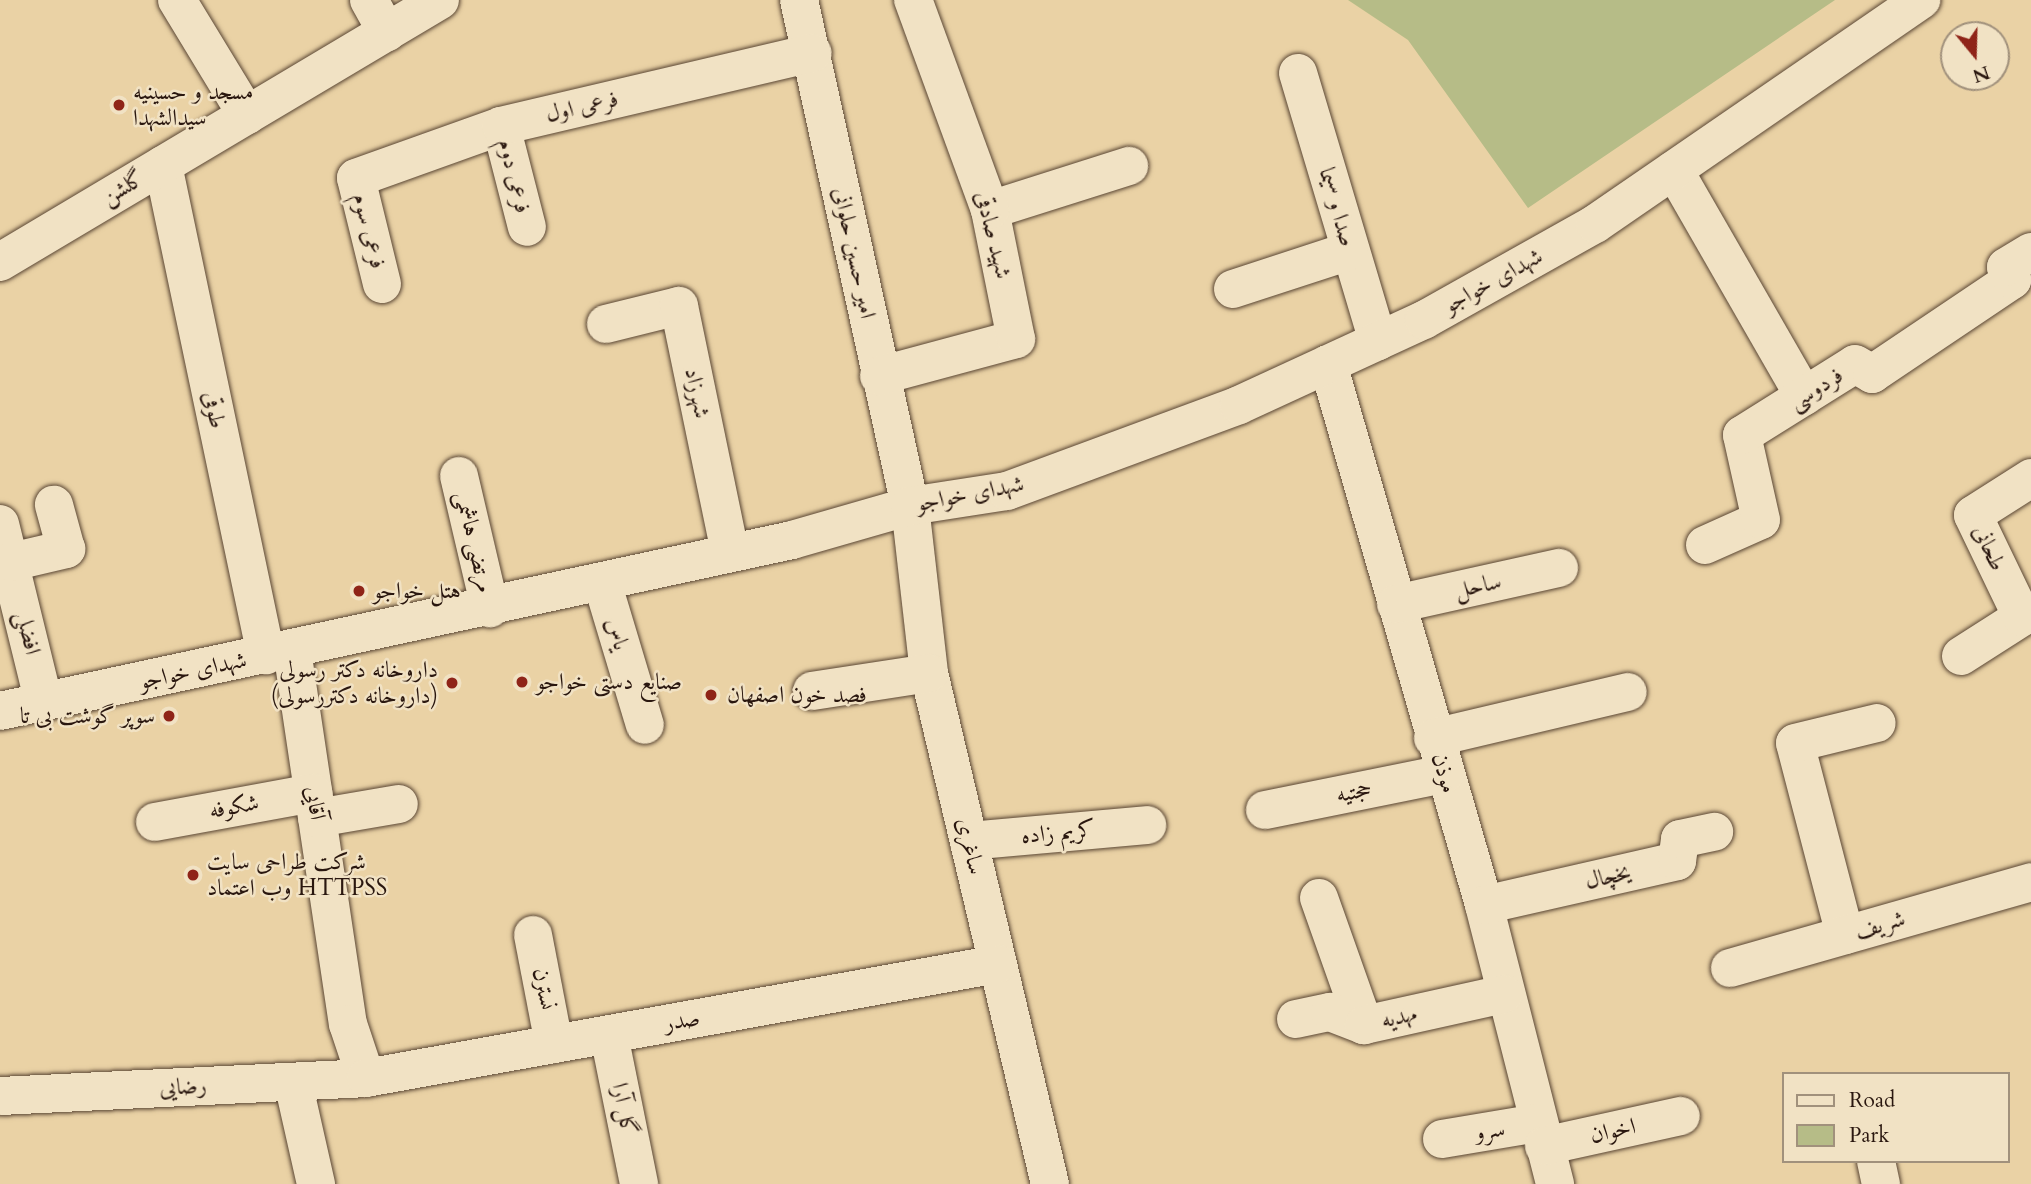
<!DOCTYPE html>
<meta charset="utf-8">
<style>
body{margin:0}
#map{position:relative;width:2031px;height:1184px;overflow:hidden;background:#ead2a5;font-family:Cardo,Amiri,serif}
div>[style]{position:absolute}
.green>*{inset:0;background:#b6bc87}
.roads{filter:drop-shadow(0 0 2px #5a4634) drop-shadow(0 0 2px #5a4634)}
.minor>*{height:38px;margin:-19px;padding:0 19px;transform-origin:19px;border-radius:19px;background:#f1e2c4}
.secondary>*{height:38px;margin:-19px;padding:0 19px;transform-origin:19px;border-radius:19px;background:#f1e2c4}
.dots>*{width:19px;height:19px;translate:-50% -50%;box-sizing:border-box;border:4px solid #f1e2c4;border-radius:50%}
span{translate:-50% -50%;white-space:nowrap;text-align:center;line-height:1.15;-webkit-text-stroke:5px #f1e2c4;paint-order:stroke}
.poi-label{font-size:23px;color:#2a170f}
.left{translate:0 -50%;text-align:left}
.right{translate:-100% -50%;text-align:right}
.street-label{font-size:23px;color:#2a170f}
.legend{position:absolute;left:1782px;top:1072px;width:228px;height:91px;box-sizing:border-box;background:#f1e2c4;border:2px solid #a1917c;margin:0;padding:9px 12px;list-style:none;font-size:21px;color:#2a170f}
.legend li{display:flex;align-items:center;gap:14px;height:35px}
.legend b{width:35px;border:2px solid #a1917c}
.north{position:absolute;left:1940px;top:21px;width:70px;height:70px;box-sizing:border-box;background:#f1e2c4;border:2px solid #a1917c;border-radius:50%;rotate:161deg;font-size:19px;font-weight:700;line-height:28px;text-align:center;color:#2a170f}
.north::after{content:'';display:block;margin:auto;width:24px;height:32px;background:#8f2418;clip-path:polygon(50% 0,100% 100%,50% 72%,0 100%)}
</style>
<div id="map">
<div class="green">
<i style="clip-path:polygon(1348px 0,1835px 0,1528px 208px,1408px 40px)"></i>
</div>
<div class="roads">
<div class="minor">
<i style="left:177px;top:0;width:135px;rotate:58.7deg"></i>
<i style="left:369px;top:0;width:37px;rotate:61deg"></i>
<i style="left:799px;top:0;width:518px;rotate:77.63deg"></i>
<i style="left:910px;top:506px;width:168px;rotate:83.5deg"></i>
<i style="left:929px;top:673px;width:525px;rotate:76.68deg"></i>
<i style="left:1298px;top:73px;width:280px;rotate:73.4deg"></i>
<i style="left:501px;top:126px;width:104px;rotate:75.6deg"></i>
<i style="left:163px;top:165px;width:501px;rotate:78.13deg"></i>
<i style="left:1674px;top:170px;width:261px;rotate:60.1deg"></i>
<i style="left:990px;top:210px;width:146px;rotate:-17.6deg"></i>
<i style="left:0;top:262px;width:512px;rotate:-30.77deg"></i>
<i style="left:382px;top:284px;width:109px;rotate:-103.8deg"></i>
<i style="left:356px;top:178px;width:154px;rotate:-19.7deg"></i>
<i style="left:501px;top:126px;width:320px;rotate:-13.2deg"></i>
<i style="left:1233px;top:289px;width:122px;rotate:-18.1deg"></i>
<i style="left:606px;top:324px;width:75px;rotate:-13.9deg"></i>
<i style="left:679px;top:306px;width:252px;rotate:78.3deg"></i>
<i style="left:1328px;top:364px;width:563px;rotate:73.91deg"></i>
<i style="left:1484px;top:905px;width:288px;rotate:75.7deg"></i>
<i style="left:879px;top:376px;width:142px;rotate:-15.1deg"></i>
<i style="left:1016px;top:339px;width:132px;rotate:-101.4deg"></i>
<i style="left:990px;top:210px;width:224px;rotate:-110.1deg"></i>
<i style="left:459px;top:476px;width:136px;rotate:76.8deg"></i>
<i style="left:0;top:524px;width:184px;rotate:76.2deg"></i>
<i style="left:1705px;top:545px;width:61px;rotate:-24.1deg"></i>
<i style="left:1761px;top:520px;width:87px;rotate:-102.6deg"></i>
<i style="left:1742px;top:435px;width:133px;rotate:-32.1deg"></i>
<i style="left:1855px;top:364px;width:20px;rotate:30deg"></i>
<i style="left:1872px;top:374px;width:169px;rotate:-33.9deg"></i>
<i style="left:2012px;top:280px;width:14px;rotate:-115deg"></i>
<i style="left:2006px;top:267px;width:29px;rotate:-31deg"></i>
<i style="left:11px;top:562px;width:57px;rotate:-13.3deg"></i>
<i style="left:66px;top:549px;width:46px;rotate:-105.3deg"></i>
<i style="left:602px;top:582px;width:149px;rotate:73.3deg"></i>
<i style="left:1396px;top:604px;width:167px;rotate:-12.5deg"></i>
<i style="left:292px;top:650px;width:378px;rotate:81.5deg"></i>
<i style="left:348px;top:1024px;width:57px;rotate:71.6deg"></i>
<i style="left:1961px;top:656px;width:72px;rotate:-32.6deg"></i>
<i style="left:2022px;top:617px;width:113px;rotate:-115.7deg"></i>
<i style="left:1973px;top:515px;width:69px;rotate:-32.5deg"></i>
<i style="left:812px;top:691px;width:118px;rotate:-8.7deg"></i>
<i style="left:1433px;top:738px;width:200px;rotate:-13.3deg"></i>
<i style="left:1265px;top:810px;width:183px;rotate:-11.4deg"></i>
<i style="left:317px;top:818px;width:83px;rotate:-9.7deg"></i>
<i style="left:155px;top:822px;width:161px;rotate:-10.4deg"></i>
<i style="left:969px;top:841px;width:179px;rotate:-5.1deg"></i>
<i style="left:1319px;top:898px;width:135px;rotate:70.5deg"></i>
<i style="left:1484px;top:905px;width:198px;rotate:-12.8deg"></i>
<i style="left:1677px;top:861px;width:22px;rotate:-82deg"></i>
<i style="left:1680px;top:839px;width:35px;rotate:-12deg"></i>
<i style="left:533px;top:935px;width:111px;rotate:79.1deg"></i>
<i style="left:1845px;top:935px;width:198px;rotate:-104.6deg"></i>
<i style="left:1795px;top:743px;width:84px;rotate:-13.7deg"></i>
<i style="left:1730px;top:968px;width:313px;rotate:-15.9deg"></i>
<i style="left:1296px;top:1019px;width:35px;rotate:-12deg"></i>
<i style="left:1330px;top:1012px;width:36px;rotate:21deg"></i>
<i style="left:1364px;top:1025px;width:143px;rotate:-12.5deg"></i>
<i style="left:609px;top:1035px;width:152px;rotate:78.6deg"></i>
<i style="left:293px;top:1082px;width:105px;rotate:77.3deg"></i>
<i style="left:0;top:1096px;width:366px;rotate:-2.8deg"></i>
<i style="left:366px;top:1078px;width:642px;rotate:-10.23deg"></i>
<i style="left:1442px;top:1139px;width:97px;rotate:-9.5deg"></i>
<i style="left:1544px;top:1146px;width:140px;rotate:-12.4deg"></i>
<i style="left:1876px;top:1161px;width:24px;rotate:78deg"></i>
</div>
<div class="secondary">
<i style="left:0;top:711px;width:810px;rotate:-12.18deg"></i>
<i style="left:792px;top:540px;width:123px;rotate:-16.1deg"></i>
<i style="left:910px;top:506px;width:98px;rotate:-8.8deg"></i>
<i style="left:1007px;top:491px;width:247px;rotate:-20.3deg"></i>
<i style="left:1239px;top:405px;width:204px;rotate:-24.7deg"></i>
<i style="left:1424px;top:320px;width:196px;rotate:-29.3deg"></i>
<i style="left:1595px;top:224px;width:396px;rotate:-34.5deg"></i>
</div>
</div>
<div class="dots">
<i style="left:119px;top:105px;background:#8f2418"></i>
<i style="left:359px;top:591px;background:#8f2418"></i>
<i style="left:522px;top:682px;background:#8f2418"></i>
<i style="left:452px;top:683px;background:#8f2418"></i>
<i style="left:711px;top:695px;background:#8f2418"></i>
<i style="left:169px;top:716px;background:#8f2418"></i>
<i style="left:193px;top:875px;background:#8f2418"></i>
</div>
<div class="poi-label">
<span class="left" style="left:133px;top:105px">مسجد و حسینیه<br>سیدالشهدا</span>
<span class="left" style="left:373px;top:591px">هتل خواجو</span>
<span class="right" style="left:438px;top:683px">داروخانه دکتر رسولی<br>(داروخانه دکتررسولی)</span>
<span class="left" style="left:536px;top:682px">صنایع دستی خواجو</span>
<span class="left" style="left:727px;top:695px">فصد خون اصفهان</span>
<span class="right" style="left:155px;top:716px">سوپر گوشت بی تا</span>
<span class="left" style="left:207px;top:875px">شرکت طراحی سایت<br>وب اعتماد HTTPSS</span>
</div>
<div class="street-label">
<span style="left:582px;top:107px;rotate:-13deg">فرعی اول</span>
<span style="left:514px;top:176px;rotate:76deg">فرعی دوم</span>
<span style="left:123px;top:188px;rotate:-31deg">گلشن</span>
<span style="left:1337px;top:207px;rotate:74deg">صدا و سیما</span>
<span style="left:369px;top:231px;rotate:76deg">فرعی سوم</span>
<span style="left:993px;top:235px;rotate:76deg">شهید صادقی</span>
<span style="left:854px;top:253px;rotate:78deg">امیر حسین حلوانی</span>
<span style="left:1493px;top:281px;rotate:-29deg">شهدای خواجو</span>
<span style="left:1816px;top:389px;rotate:-32deg">فردوسی</span>
<span style="left:697px;top:393px;rotate:78deg">شهرزاد</span>
<span style="left:214px;top:410px;rotate:78deg">طوقی</span>
<span style="left:970px;top:494px;rotate:-11deg">شهدای خواجو</span>
<span style="left:474px;top:542px;rotate:77deg">مرتضی هاشمی</span>
<span style="left:1989px;top:548px;rotate:65deg">طحانی</span>
<span style="left:1478px;top:586px;rotate:-12deg">ساحل</span>
<span style="left:28px;top:633px;rotate:77deg">افضلی</span>
<span style="left:617px;top:634px;rotate:73deg">یاس</span>
<span style="left:193px;top:671px;rotate:-12deg">شهدای خواجو</span>
<span style="left:1444px;top:773px;rotate:74deg">موذن</span>
<span style="left:1354px;top:792px;rotate:-11deg">حجتیه</span>
<span style="left:315px;top:803px;rotate:81deg">آقایی</span>
<span style="left:234px;top:807px;rotate:-10deg">شکوفه</span>
<span style="left:1058px;top:833px;rotate:-5deg">کریم زاده</span>
<span style="left:970px;top:846px;rotate:77deg">ساغری</span>
<span style="left:1608px;top:877px;rotate:-13deg">یخچال</span>
<span style="left:1880px;top:925px;rotate:-16deg">شریف</span>
<span style="left:544px;top:989px;rotate:79deg">نسترن</span>
<span style="left:1399px;top:1017px;rotate:-13deg">مهدیه</span>
<span style="left:682px;top:1021px;rotate:-10deg">صدر</span>
<span style="left:183px;top:1087px;rotate:-3deg">رضایی</span>
<span style="left:624px;top:1109px;rotate:79deg">گل آرا</span>
<span style="left:1490px;top:1131px;rotate:-9deg">سرو</span>
<span style="left:1613px;top:1131px;rotate:-12deg">اخوان</span>
</div>
<ul class="legend">
<li><b style="height:9px;background:#f1e2c4"></b>Road</li>
<li><b style="height:19px;background:#b6bc87"></b>Park</li>
</ul>
<div class="north">N</div>
</div>
